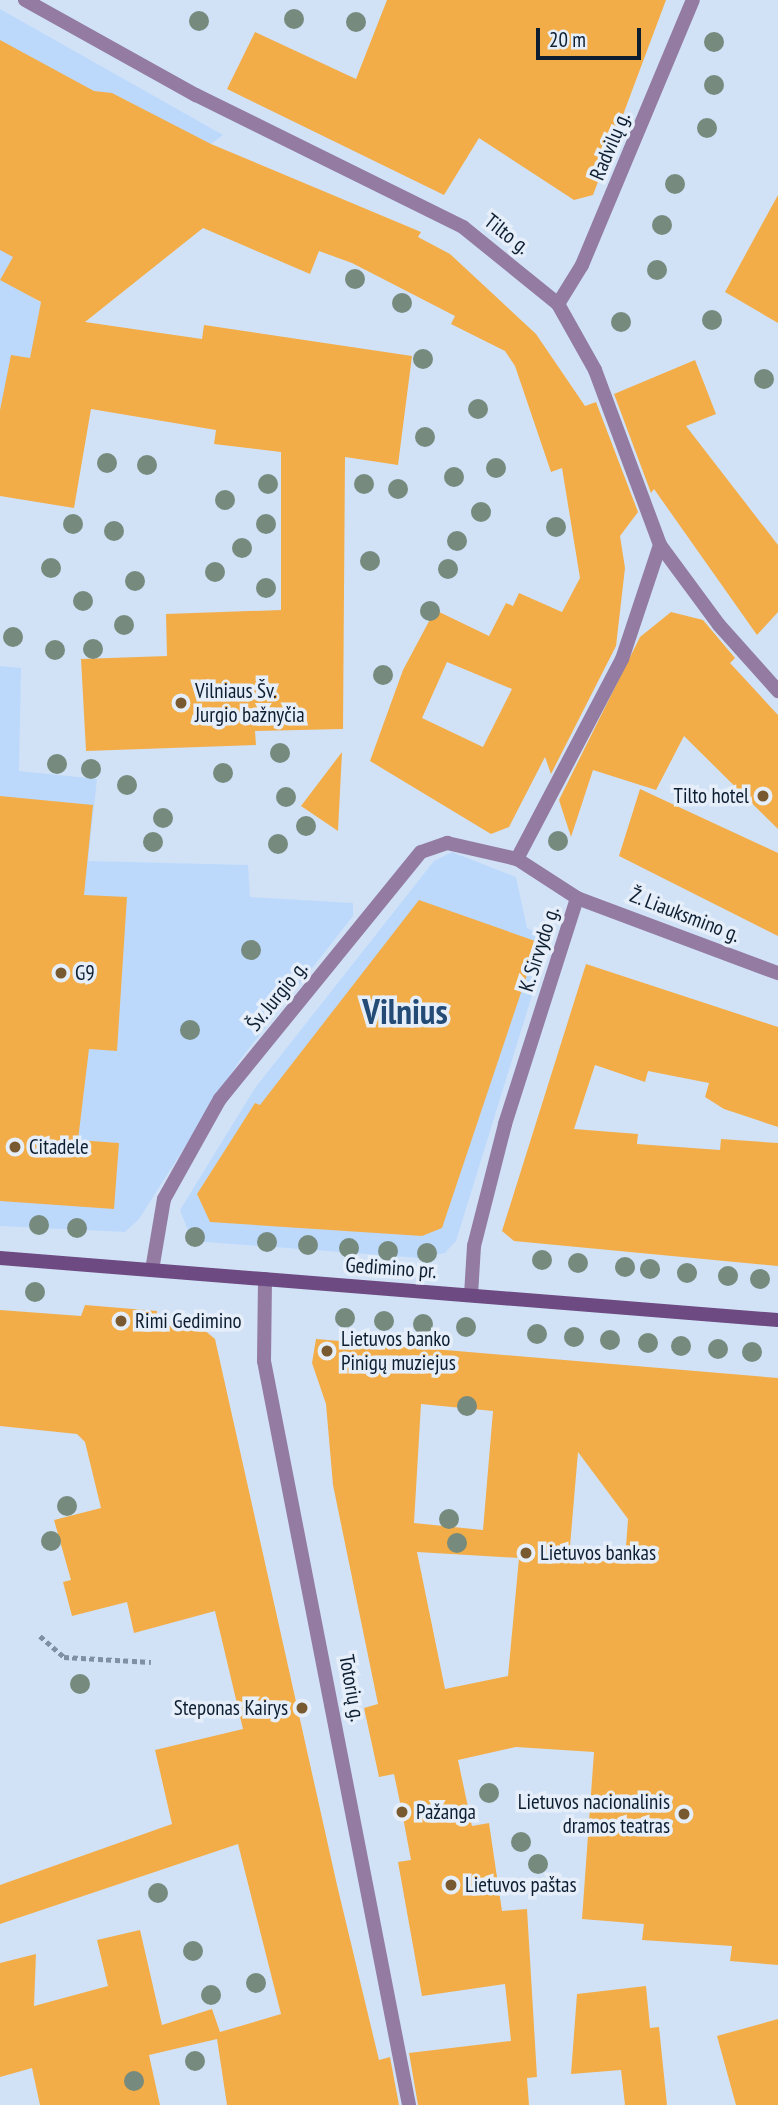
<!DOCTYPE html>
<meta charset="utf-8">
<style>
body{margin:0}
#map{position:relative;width:778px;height:2105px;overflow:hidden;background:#d1e2f7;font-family:"PT Sans Narrow",sans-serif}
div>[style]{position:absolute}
.built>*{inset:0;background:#bcd9fc}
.building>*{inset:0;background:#f2ad49}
.path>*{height:4.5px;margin-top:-2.25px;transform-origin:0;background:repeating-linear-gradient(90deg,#7f90a4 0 5px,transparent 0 8.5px)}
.street>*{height:14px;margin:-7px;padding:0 7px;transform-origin:7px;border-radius:7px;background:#937ba1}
.secondary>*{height:14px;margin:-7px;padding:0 7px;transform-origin:7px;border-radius:7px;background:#6d4a81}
.trees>*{width:20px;height:20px;margin:-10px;border-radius:50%;background:#768a7d}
.dots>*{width:19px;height:19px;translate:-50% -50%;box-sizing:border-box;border:4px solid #e5eef9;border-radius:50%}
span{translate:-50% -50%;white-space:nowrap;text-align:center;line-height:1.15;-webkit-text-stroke:7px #e5eef9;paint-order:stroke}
.street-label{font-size:21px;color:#0e1e31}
.poi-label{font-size:21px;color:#0e1e31}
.left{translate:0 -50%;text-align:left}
.right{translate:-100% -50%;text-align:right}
.town-label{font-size:35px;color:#234b76;font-weight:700}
.scale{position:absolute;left:536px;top:28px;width:105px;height:32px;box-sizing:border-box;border:4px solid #0e1e31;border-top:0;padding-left:9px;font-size:21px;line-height:24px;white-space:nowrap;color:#0e1e31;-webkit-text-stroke:5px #e5eef9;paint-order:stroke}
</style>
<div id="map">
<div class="built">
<i style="clip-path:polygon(0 9px,223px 135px,139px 197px,30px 296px,41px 303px,32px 358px,0 425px)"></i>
<i style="clip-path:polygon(0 666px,21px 668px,19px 771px,97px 779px,88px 861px,248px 865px,250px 897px,353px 903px,353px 916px,240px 1060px,139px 1219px,125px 1232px,0 1226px)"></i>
<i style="clip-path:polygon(452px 852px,516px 877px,527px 928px,545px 937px,547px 947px,456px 1241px,445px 1253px,420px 1258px,192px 1241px,180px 1210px,255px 1088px,434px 861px)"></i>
</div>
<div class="building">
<i style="clip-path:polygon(387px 0,666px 0,593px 195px,574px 200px,479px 138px,444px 195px,227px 89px,255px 32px,356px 79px)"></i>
<i style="clip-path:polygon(evenodd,0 40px,94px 91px,112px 93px,211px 144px,421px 232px,418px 237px,450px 254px,536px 334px,585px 406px,596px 402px,638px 512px,620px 536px,625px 568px,616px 646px,551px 774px,545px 757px,509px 827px,491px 834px,370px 761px,403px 670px,435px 610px,489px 636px,506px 603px,513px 606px,519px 593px,562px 612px,580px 578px,562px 468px,551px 472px,515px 366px,505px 351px,451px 324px,455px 316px,352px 263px,319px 251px,310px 274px,203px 228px,85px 322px,202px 339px,204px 325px,412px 356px,398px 465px,345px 457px,343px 729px,255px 731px,256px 745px,86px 751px,81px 659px,167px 656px,166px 614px,281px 610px,281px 452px,214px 444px,216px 430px,91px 409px,74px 508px,0 496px,0 410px,11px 355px,30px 358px,41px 302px,0 280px,13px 257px,0 250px,0 40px,447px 662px,512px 689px,483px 747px,422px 718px,447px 662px)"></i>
<i style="clip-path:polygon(778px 195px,778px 323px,725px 292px)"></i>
<i style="clip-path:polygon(695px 360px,716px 414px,686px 426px,778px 545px,778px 612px,757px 635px,654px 489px,651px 493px,614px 394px)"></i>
<i style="clip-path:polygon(671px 612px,703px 620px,735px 658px,730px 663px,778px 715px,778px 829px,684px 736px,656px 790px,593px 770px,571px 837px,559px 800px,640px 637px)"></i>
<i style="clip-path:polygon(342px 752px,338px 831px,301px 806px)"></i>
<i style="clip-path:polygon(640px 789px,778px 853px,778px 936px,619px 856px)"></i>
<i style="clip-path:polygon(0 796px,93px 805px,84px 895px,127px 897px,117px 1051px,89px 1049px,78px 1140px,119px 1143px,114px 1209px,0 1201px)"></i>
<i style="clip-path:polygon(419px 900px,538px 942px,442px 1228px,422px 1236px,210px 1222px,197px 1194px,255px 1103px,260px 1105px)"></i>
<i style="clip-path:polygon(586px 964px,778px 1027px,778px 1127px,724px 1109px,705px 1097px,709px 1083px,648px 1071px,645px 1082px,595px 1065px,574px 1129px,638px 1134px,637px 1144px,720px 1150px,721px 1139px,778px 1143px,778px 1266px,514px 1241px,502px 1231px)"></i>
<i style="clip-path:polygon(85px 1305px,157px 1311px,155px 1325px,203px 1329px,215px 1339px,337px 1885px,379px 2060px,390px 2057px,399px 2105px,227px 2105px,217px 2039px,149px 2055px,160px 2105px,40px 2105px,32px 2068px,0 2077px,0 1963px,36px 1954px,34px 2006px,108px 1986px,97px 1940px,140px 1930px,162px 2025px,212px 2009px,220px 2032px,281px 2014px,238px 1844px,0 1924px,0 1885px,172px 1824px,155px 1750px,243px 1729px,215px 1611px,134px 1633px,127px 1602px,72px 1616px,63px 1582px,71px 1580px,54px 1520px,101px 1508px,85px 1442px,77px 1434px,0 1426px,0 1310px,81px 1316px)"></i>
<i style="clip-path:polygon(evenodd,316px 1339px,778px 1378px,778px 1965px,730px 1961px,732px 1946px,642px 1940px,644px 1924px,582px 1919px,594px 1752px,516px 1747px,458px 1760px,472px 1826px,489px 1823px,502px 1911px,527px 1909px,537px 2077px,527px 2078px,529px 2105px,418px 2105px,409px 2053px,511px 2041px,505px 1984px,422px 1996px,398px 1862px,411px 1860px,402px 1812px,394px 1774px,379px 1777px,364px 1708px,378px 1704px,333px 1485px,326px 1404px,312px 1363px,316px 1339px,421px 1404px,493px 1411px,483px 1530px,414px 1523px,421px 1404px,316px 1339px,578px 1452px,628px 1519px,625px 1561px,569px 1558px,578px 1452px,316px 1339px,417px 1552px,519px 1558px,508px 1676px,445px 1689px,417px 1552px)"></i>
<i style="clip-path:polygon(646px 1986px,650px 2028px,659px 2027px,667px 2105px,625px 2105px,621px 2070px,571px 2074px,577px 1994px)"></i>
<i style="clip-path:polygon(778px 2019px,778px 2105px,736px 2105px,717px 2036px)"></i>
</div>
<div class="path">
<i style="left:40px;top:1636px;width:32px;rotate:41deg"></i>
<i style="left:64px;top:1657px;width:87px;rotate:3.3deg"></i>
</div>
<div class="street">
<i style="left:25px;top:0;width:196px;rotate:29.1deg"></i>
<i style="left:196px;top:95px;width:298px;rotate:26.3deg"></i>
<i style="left:463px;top:227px;width:122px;rotate:39deg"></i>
<i style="left:558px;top:304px;width:76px;rotate:60.7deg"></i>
<i style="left:595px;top:370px;width:187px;rotate:69.6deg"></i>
<i style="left:660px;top:545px;width:99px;rotate:53.6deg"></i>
<i style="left:719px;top:625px;width:89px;rotate:48.2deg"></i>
<i style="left:558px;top:304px;width:46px;rotate:-58.4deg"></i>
<i style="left:582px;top:265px;width:287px;rotate:-67.3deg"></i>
<i style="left:660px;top:545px;width:120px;rotate:108.4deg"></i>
<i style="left:622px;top:659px;width:226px;rotate:117.7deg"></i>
<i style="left:517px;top:859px;width:72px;rotate:33deg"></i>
<i style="left:577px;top:898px;width:215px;rotate:20.5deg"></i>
<i style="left:152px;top:1270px;width:72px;rotate:-80.4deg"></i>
<i style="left:164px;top:1199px;width:115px;rotate:-60.8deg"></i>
<i style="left:220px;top:1099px;width:318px;rotate:-50.9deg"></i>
<i style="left:421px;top:852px;width:28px;rotate:-19deg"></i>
<i style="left:447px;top:843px;width:72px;rotate:12.9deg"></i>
<i style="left:265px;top:1279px;width:82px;rotate:90.7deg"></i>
<i style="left:264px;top:1361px;width:758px;rotate:78.97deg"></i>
<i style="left:471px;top:1295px;width:49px;rotate:-86.5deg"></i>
<i style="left:474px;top:1246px;width:126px;rotate:-75.7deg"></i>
<i style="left:505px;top:1124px;width:237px;rotate:-72.3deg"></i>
</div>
<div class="secondary">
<i style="left:0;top:1258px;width:780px;rotate:4.56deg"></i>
</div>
<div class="trees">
<i style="left:294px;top:19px"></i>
<i style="left:199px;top:21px"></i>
<i style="left:356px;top:22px"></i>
<i style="left:714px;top:42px"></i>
<i style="left:714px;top:85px"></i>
<i style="left:707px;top:128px"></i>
<i style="left:675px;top:184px"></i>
<i style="left:662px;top:225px"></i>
<i style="left:657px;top:270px"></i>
<i style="left:355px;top:279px"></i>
<i style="left:402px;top:303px"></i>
<i style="left:712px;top:320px"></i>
<i style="left:621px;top:322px"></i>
<i style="left:423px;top:359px"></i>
<i style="left:764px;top:379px"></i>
<i style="left:478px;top:409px"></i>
<i style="left:425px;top:437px"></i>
<i style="left:107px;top:463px"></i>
<i style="left:147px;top:465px"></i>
<i style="left:496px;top:468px"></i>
<i style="left:454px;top:477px"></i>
<i style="left:268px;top:484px"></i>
<i style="left:364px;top:484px"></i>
<i style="left:398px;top:489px"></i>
<i style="left:225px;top:500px"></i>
<i style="left:481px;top:512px"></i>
<i style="left:73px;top:524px"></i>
<i style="left:266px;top:524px"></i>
<i style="left:556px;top:527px"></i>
<i style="left:114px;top:531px"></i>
<i style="left:457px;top:541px"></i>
<i style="left:242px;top:548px"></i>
<i style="left:370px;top:561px"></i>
<i style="left:51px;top:568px"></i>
<i style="left:448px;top:569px"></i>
<i style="left:215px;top:572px"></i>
<i style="left:135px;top:581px"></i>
<i style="left:266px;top:588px"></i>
<i style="left:83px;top:601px"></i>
<i style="left:430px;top:611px"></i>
<i style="left:124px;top:625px"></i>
<i style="left:13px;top:637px"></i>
<i style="left:93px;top:649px"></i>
<i style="left:55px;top:650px"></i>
<i style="left:383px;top:675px"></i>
<i style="left:280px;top:753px"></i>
<i style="left:57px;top:764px"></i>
<i style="left:91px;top:769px"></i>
<i style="left:223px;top:773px"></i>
<i style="left:127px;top:785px"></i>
<i style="left:286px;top:797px"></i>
<i style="left:163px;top:818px"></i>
<i style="left:306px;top:826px"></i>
<i style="left:558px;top:841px"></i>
<i style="left:153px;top:842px"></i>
<i style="left:278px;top:844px"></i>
<i style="left:251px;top:950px"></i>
<i style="left:190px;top:1030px"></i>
<i style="left:39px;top:1225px"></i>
<i style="left:77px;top:1228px"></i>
<i style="left:195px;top:1237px"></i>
<i style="left:267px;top:1242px"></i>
<i style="left:308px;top:1245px"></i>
<i style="left:349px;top:1248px"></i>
<i style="left:388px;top:1251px"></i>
<i style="left:427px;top:1253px"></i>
<i style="left:542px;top:1260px"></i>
<i style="left:578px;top:1263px"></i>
<i style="left:625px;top:1267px"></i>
<i style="left:650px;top:1269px"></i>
<i style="left:687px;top:1273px"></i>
<i style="left:728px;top:1276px"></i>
<i style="left:760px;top:1279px"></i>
<i style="left:35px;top:1292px"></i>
<i style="left:345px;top:1318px"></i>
<i style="left:384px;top:1321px"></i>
<i style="left:423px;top:1324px"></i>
<i style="left:466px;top:1327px"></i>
<i style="left:537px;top:1334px"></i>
<i style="left:574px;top:1337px"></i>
<i style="left:610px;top:1340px"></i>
<i style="left:648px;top:1343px"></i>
<i style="left:681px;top:1346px"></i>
<i style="left:718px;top:1349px"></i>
<i style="left:752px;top:1352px"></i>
<i style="left:467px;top:1406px"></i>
<i style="left:67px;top:1506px"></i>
<i style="left:449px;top:1519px"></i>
<i style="left:51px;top:1541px"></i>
<i style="left:457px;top:1543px"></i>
<i style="left:80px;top:1684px"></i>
<i style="left:489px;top:1793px"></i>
<i style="left:521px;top:1842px"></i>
<i style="left:538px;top:1864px"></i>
<i style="left:158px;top:1893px"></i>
<i style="left:193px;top:1951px"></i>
<i style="left:256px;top:1983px"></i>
<i style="left:211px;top:1995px"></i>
<i style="left:195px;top:2061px"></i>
<i style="left:134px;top:2081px"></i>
</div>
<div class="dots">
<i style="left:181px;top:703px;background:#79592f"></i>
<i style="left:763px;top:796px;background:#79592f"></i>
<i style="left:61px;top:973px;background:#79592f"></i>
<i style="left:15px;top:1147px;background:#79592f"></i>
<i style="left:121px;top:1321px;background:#79592f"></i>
<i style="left:327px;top:1351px;background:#79592f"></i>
<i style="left:526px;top:1553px;background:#79592f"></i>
<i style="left:302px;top:1708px;background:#79592f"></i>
<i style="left:402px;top:1812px;background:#79592f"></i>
<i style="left:684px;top:1814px;background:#79592f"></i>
<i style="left:451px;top:1885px;background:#79592f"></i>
</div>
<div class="street-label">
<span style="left:610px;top:146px;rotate:-67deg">Radvilų g.</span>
<span style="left:507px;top:234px;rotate:38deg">Tilto g.</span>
<span style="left:685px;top:915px;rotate:21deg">Ž. Liauksmino g.</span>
<span style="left:539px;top:949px;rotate:-72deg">K. Sirvydo g.</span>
<span style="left:277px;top:996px;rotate:-51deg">Šv. Jurgio g.</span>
<span style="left:391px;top:1268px;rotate:4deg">Gedimino pr.</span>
<span style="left:352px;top:1688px;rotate:80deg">Totorių g.</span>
</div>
<div class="poi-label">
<span class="left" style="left:195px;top:703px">Vilniaus Šv.<br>Jurgio bažnyčia</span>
<span class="right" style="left:749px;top:796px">Tilto hotel</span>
<span class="left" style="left:75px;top:973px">G9</span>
<span class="left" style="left:29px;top:1147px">Citadele</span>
<span class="left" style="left:135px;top:1321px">Rimi Gedimino</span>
<span class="left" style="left:341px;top:1351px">Lietuvos banko<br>Pinigų muziejus</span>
<span class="left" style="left:540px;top:1553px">Lietuvos bankas</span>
<span class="right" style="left:288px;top:1708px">Steponas Kairys</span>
<span class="right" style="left:670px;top:1814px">Lietuvos nacionalinis<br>dramos teatras</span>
<span class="left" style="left:416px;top:1812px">Pažanga</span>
<span class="left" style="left:465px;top:1885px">Lietuvos paštas</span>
</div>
<div class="town-label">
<span style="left:405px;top:1011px">Vilnius</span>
</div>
<div class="scale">20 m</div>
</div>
